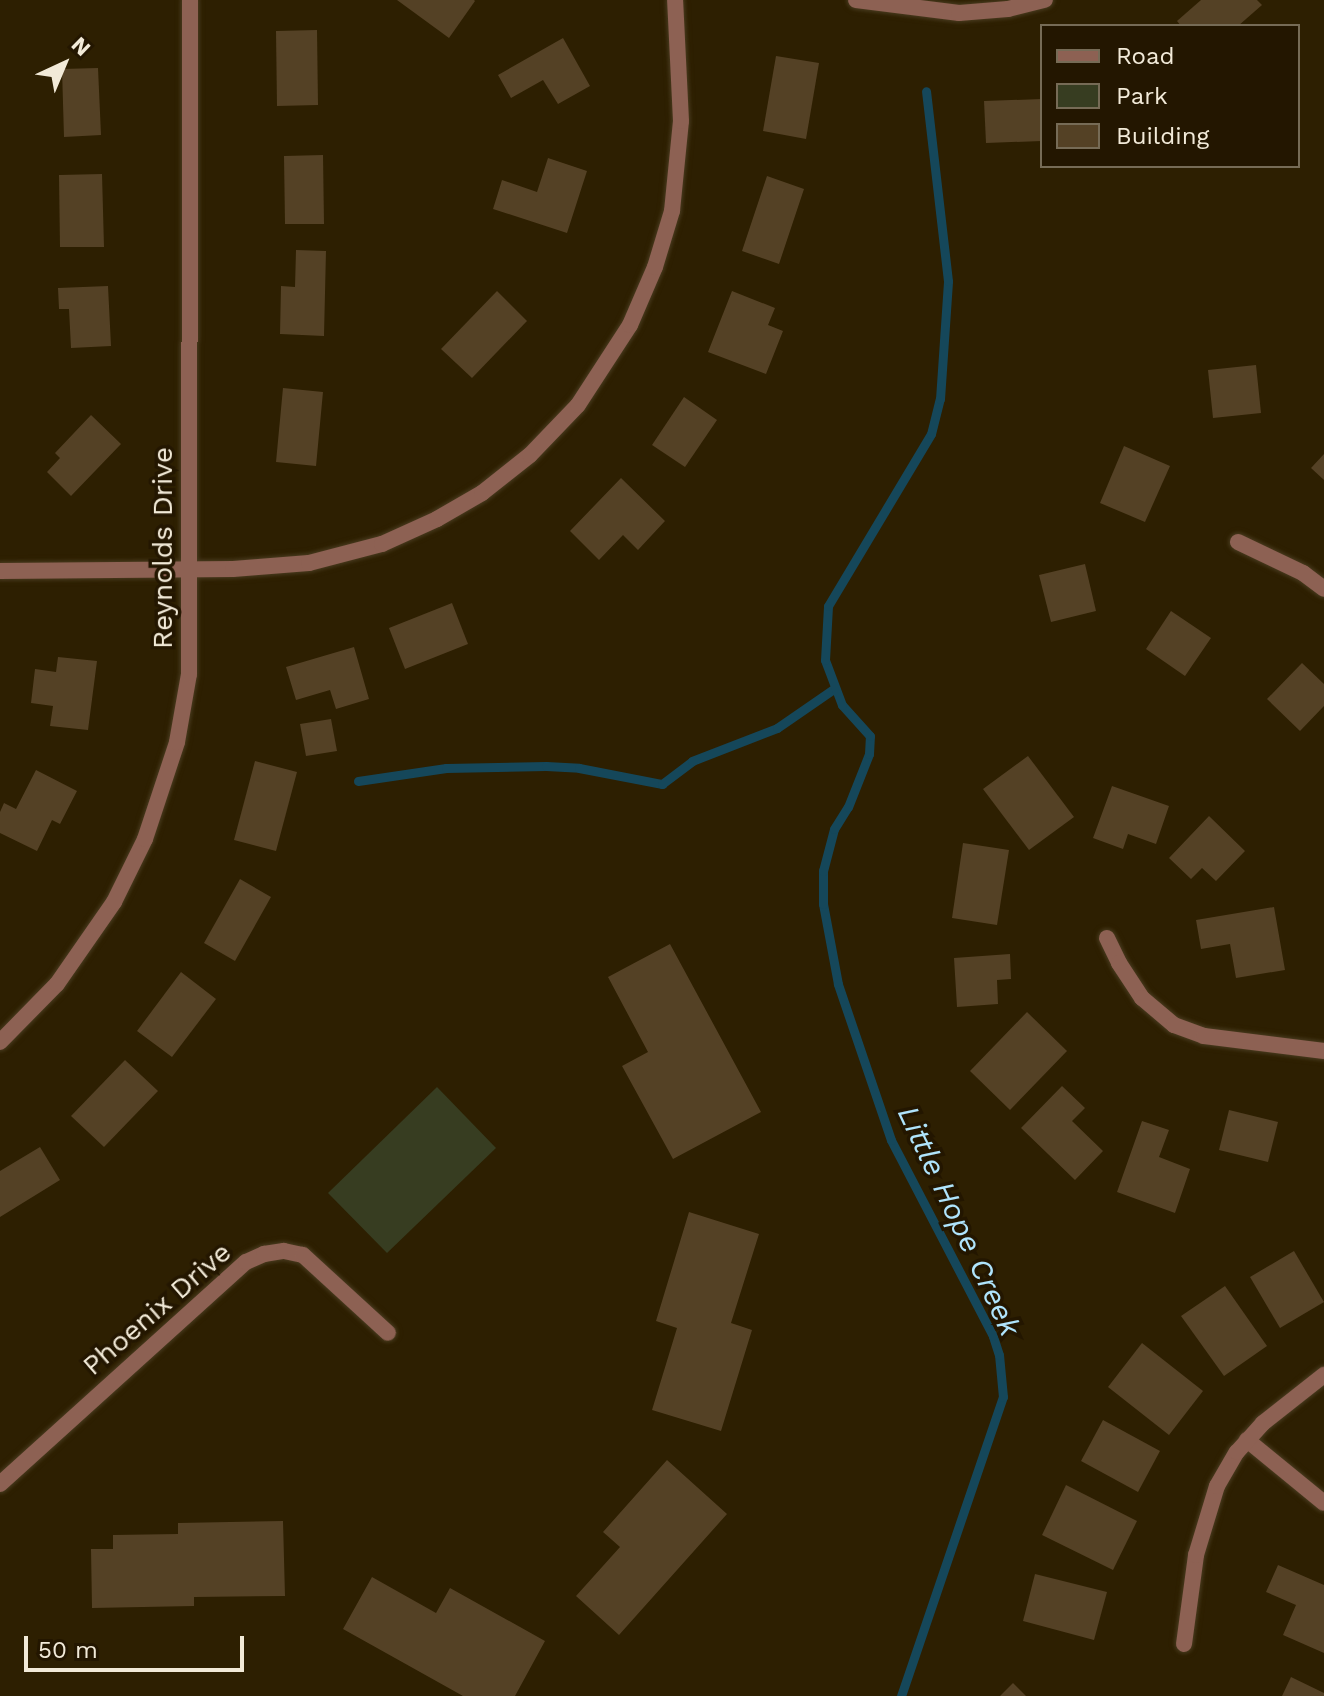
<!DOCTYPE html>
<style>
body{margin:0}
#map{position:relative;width:1324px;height:1696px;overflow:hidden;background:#2d1f01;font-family:"Work Sans",sans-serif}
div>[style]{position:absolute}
.green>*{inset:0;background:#373d21}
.stream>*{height:9px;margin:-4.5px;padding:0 4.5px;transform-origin:4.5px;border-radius:4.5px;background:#15475a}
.building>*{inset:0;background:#544125}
.roads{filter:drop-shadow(0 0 2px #493b1f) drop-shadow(0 0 2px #493b1f)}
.street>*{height:16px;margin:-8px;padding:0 8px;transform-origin:8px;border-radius:8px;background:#8d6153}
span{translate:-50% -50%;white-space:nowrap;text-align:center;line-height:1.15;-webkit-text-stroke:7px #231600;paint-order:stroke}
.street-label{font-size:28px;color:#f2ead8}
.water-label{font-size:30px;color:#afe4fc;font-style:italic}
.legend{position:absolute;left:1040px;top:24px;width:260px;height:144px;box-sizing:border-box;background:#231600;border:2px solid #766b56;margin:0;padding:10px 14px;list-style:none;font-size:24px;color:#f2ead8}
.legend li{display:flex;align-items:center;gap:16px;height:40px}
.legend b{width:40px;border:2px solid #766b56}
.north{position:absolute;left:24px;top:24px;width:80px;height:80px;-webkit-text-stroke:6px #231600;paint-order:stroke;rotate:44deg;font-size:22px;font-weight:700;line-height:32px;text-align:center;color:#f2ead8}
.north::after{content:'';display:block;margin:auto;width:28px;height:36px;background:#f2ead8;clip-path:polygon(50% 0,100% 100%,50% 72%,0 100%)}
.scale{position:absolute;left:24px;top:1636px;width:220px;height:36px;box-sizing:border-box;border:4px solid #f2ead8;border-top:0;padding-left:10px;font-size:24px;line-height:28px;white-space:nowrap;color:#f2ead8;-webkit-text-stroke:6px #231600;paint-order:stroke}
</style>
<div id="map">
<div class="green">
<i style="clip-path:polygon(437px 1087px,496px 1148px,387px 1253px,328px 1193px)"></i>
</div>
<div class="stream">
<i style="left:358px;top:781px;width:89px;rotate:-8.4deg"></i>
<i style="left:446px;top:768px;width:100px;rotate:-1.1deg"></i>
<i style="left:546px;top:766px;width:33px;rotate:3deg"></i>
<i style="left:579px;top:768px;width:85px;rotate:10.9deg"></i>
<i style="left:662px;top:784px;width:38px;rotate:-37deg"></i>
<i style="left:692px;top:761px;width:91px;rotate:-21.2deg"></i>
<i style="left:777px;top:728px;width:70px;rotate:-34.6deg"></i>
<i style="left:901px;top:1696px;width:316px;rotate:-71.2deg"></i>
<i style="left:1003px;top:1397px;width:42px;rotate:-95.4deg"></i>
<i style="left:999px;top:1355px;width:20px;rotate:-108deg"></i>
<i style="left:993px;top:1336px;width:221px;rotate:-117.5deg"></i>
<i style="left:891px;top:1140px;width:165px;rotate:-108.8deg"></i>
<i style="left:838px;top:984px;width:81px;rotate:-100.6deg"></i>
<i style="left:823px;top:904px;width:33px;rotate:-90deg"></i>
<i style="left:823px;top:871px;width:43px;rotate:-75.3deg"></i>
<i style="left:834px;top:829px;width:26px;rotate:-58deg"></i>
<i style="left:848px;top:807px;width:57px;rotate:-68.4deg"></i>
<i style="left:869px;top:754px;width:18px;rotate:-87deg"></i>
<i style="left:870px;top:736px;width:42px;rotate:-132.1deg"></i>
<i style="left:842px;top:705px;width:48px;rotate:-110.7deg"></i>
<i style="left:825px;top:660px;width:54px;rotate:-86.8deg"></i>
<i style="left:828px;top:606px;width:200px;rotate:-59.1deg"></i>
<i style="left:931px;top:434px;width:36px;rotate:-76deg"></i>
<i style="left:940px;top:399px;width:118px;rotate:-86.1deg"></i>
<i style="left:948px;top:281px;width:191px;rotate:-96.6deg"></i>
</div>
<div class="building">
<i style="clip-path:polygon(397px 0,474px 0,475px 1px,449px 38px)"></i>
<i style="clip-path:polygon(1201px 0,1257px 0,1262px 5px,1238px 26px,1181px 26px,1177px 21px)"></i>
<i style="clip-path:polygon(317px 30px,318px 105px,277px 106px,276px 31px)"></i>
<i style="clip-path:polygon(563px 38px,590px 86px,558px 104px,543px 80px,511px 98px,498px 75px)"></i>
<i style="clip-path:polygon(776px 56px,819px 63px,806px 139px,763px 131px)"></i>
<i style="clip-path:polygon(98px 68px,101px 135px,64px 137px,62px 69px)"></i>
<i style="clip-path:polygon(1042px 99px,1042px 141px,986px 143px,984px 101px)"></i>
<i style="clip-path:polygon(323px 155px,324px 224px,285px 224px,284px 156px)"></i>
<i style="clip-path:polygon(548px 158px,587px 171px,567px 233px,493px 209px,502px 180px,537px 192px)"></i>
<i style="clip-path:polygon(102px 174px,104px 247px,60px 247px,59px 175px)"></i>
<i style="clip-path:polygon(767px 176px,804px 189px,779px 264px,742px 251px)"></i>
<i style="clip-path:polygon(296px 250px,326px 251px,324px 336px,280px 334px,281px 286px,295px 287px)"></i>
<i style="clip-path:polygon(108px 286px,111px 346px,71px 348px,69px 309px,59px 309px,58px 288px)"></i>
<i style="clip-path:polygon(497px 291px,527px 321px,472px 378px,441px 349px)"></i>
<i style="clip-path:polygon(732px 291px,775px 308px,768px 325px,783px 331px,766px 374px,708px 352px)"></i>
<i style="clip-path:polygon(1256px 365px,1261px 413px,1213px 418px,1208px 370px)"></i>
<i style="clip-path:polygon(283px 388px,323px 392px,316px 466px,276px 462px)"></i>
<i style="clip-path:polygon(684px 397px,717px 420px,685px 467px,652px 445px)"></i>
<i style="clip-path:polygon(91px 415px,121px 444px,71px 496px,47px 472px,60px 458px,55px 453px)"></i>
<i style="clip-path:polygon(1124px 446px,1170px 466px,1145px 522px,1100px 503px)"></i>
<i style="clip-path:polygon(1324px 454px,1324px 480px,1311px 468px)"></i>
<i style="clip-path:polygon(621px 478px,665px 521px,638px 550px,623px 535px,599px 560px,570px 531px)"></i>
<i style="clip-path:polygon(1085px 564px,1096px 611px,1051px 622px,1039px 575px)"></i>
<i style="clip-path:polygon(452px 603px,468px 644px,405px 669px,389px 628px)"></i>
<i style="clip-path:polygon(1171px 611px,1211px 638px,1185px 676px,1146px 649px)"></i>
<i style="clip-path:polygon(354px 647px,369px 699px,336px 709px,330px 690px,296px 700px,286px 667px)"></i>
<i style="clip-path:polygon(58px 657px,97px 661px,88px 730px,50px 726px,53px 706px,31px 703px,35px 669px,56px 672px)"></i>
<i style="clip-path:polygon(1302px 663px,1324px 684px,1324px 706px,1300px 731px,1267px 699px)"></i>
<i style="clip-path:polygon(331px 719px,337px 751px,306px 756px,300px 724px)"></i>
<i style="clip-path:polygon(1028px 756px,1074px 817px,1029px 850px,983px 789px)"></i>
<i style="clip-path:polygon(255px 761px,297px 772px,276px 851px,234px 840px)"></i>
<i style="clip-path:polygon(36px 770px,77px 791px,60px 824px,52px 820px,37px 851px,0 833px,0 812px,4px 803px,16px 809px)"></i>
<i style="clip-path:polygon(1112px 786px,1169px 806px,1156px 844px,1128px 834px,1123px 849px,1093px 838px)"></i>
<i style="clip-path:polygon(1209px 816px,1245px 851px,1216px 881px,1202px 868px,1191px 879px,1169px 858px)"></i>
<i style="clip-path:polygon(963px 843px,1009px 850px,997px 925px,952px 918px)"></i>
<i style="clip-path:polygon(240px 879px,271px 897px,235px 961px,204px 943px)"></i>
<i style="clip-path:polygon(1274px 907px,1285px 970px,1236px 978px,1230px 944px,1201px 949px,1196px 920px)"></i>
<i style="clip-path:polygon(670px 944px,761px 1112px,673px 1159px,622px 1066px,648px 1052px,608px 977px)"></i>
<i style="clip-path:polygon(1010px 954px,1011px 979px,997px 980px,998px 1004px,957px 1007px,954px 958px)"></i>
<i style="clip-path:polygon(181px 972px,216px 999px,172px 1057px,137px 1031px)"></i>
<i style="clip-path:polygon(1027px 1012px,1067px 1051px,1010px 1110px,970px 1071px)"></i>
<i style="clip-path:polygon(125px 1060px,158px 1091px,104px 1147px,71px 1116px)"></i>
<i style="clip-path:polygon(1062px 1086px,1085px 1108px,1072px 1121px,1103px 1151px,1075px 1180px,1021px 1128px)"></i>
<i style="clip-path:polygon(1229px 1110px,1278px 1122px,1268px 1162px,1219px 1150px)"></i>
<i style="clip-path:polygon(1142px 1121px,1169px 1130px,1159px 1157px,1190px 1169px,1175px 1213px,1117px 1192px)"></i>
<i style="clip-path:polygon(40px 1147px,60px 1180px,0 1217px,0 1171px)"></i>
<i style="clip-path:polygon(689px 1212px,759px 1234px,731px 1323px,752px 1330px,721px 1431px,652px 1410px,677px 1328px,656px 1321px)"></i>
<i style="clip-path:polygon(1294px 1251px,1324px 1302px,1280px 1328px,1250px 1277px)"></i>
<i style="clip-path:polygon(1225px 1286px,1267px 1346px,1224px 1376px,1181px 1316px)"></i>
<i style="clip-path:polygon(1142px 1343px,1203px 1391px,1169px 1435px,1108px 1387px)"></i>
<i style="clip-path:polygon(1103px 1420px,1160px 1451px,1138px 1492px,1081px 1461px)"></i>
<i style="clip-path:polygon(667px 1460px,727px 1514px,619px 1635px,576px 1596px,620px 1547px,603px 1532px)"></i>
<i style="clip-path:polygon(1066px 1485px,1137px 1521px,1113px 1570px,1042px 1535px)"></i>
<i style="clip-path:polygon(283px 1521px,285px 1596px,194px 1597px,194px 1606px,92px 1608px,91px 1549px,113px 1549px,113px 1535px,178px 1534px,178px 1523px)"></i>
<i style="clip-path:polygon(1278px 1565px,1324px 1585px,1324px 1653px,1283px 1635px,1296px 1605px,1266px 1592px)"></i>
<i style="clip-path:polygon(1035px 1574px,1107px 1592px,1094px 1640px,1023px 1621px)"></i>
<i style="clip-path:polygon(372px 1577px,436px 1613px,450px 1588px,545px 1641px,515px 1696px,463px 1696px,343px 1629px)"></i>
<i style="clip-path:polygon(1291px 1677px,1324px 1693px,1324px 1696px,1282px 1696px)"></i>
<i style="clip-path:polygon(1013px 1683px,1026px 1696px,1000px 1696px)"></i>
</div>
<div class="roads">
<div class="street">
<i style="left:856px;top:0;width:104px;rotate:7.2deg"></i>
<i style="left:959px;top:13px;width:49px;rotate:-4.7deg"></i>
<i style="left:1008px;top:9px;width:38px;rotate:-14deg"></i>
<i style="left:1238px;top:542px;width:72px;rotate:25.5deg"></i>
<i style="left:1303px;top:573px;width:26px;rotate:37deg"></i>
<i style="left:0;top:571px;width:233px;rotate:-0.5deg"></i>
<i style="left:233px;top:569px;width:76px;rotate:-4.5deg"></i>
<i style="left:309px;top:563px;width:75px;rotate:-14.6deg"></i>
<i style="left:382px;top:544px;width:60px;rotate:-24.4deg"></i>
<i style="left:437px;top:519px;width:52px;rotate:-30deg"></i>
<i style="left:482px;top:493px;width:61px;rotate:-38.4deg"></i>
<i style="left:530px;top:455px;width:69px;rotate:-46.2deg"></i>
<i style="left:578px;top:405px;width:95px;rotate:-57deg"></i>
<i style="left:630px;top:325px;width:63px;rotate:-66.7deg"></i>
<i style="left:655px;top:267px;width:59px;rotate:-73.1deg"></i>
<i style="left:672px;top:211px;width:90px;rotate:-84.3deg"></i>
<i style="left:681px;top:121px;width:121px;rotate:-92.8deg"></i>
<i style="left:1107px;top:938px;width:28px;rotate:64deg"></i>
<i style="left:1119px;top:963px;width:42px;rotate:56.7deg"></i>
<i style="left:1142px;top:998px;width:42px;rotate:40.2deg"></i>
<i style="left:1174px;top:1025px;width:32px;rotate:20deg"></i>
<i style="left:1204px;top:1036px;width:121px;rotate:7.1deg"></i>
<i style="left:0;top:1042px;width:81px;rotate:-45.5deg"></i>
<i style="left:57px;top:984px;width:100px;rotate:-55.2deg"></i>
<i style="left:114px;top:902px;width:70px;rotate:-63.8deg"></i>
<i style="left:145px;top:839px;width:102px;rotate:-71.7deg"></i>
<i style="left:177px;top:742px;width:69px;rotate:-80deg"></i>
<i style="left:189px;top:674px;width:674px;rotate:-89.91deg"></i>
<i style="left:1247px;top:1440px;width:99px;rotate:39.3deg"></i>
<i style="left:0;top:1484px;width:331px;rotate:-42.1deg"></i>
<i style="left:246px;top:1262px;width:20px;rotate:-24deg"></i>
<i style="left:264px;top:1254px;width:20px;rotate:-9deg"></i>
<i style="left:284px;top:1251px;width:19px;rotate:12deg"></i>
<i style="left:303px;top:1255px;width:115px;rotate:42.5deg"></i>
<i style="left:1184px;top:1644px;width:90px;rotate:-82.3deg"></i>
<i style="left:1196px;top:1555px;width:72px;rotate:-73.1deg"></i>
<i style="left:1217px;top:1486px;width:39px;rotate:-60deg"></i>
<i style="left:1237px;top:1452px;width:39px;rotate:-48deg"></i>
<i style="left:1263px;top:1423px;width:78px;rotate:-38.2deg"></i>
</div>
</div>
<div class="street-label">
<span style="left:163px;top:548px;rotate:-90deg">Reynolds Drive</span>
<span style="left:157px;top:1309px;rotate:-41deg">Phoenix Drive</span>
</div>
<div class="water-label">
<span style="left:959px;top:1221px;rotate:65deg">Little Hope Creek</span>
</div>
<ul class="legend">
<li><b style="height:10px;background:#8d6153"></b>Road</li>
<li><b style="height:22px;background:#373d21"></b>Park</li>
<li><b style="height:22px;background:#544125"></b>Building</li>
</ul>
<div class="north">N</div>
<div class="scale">50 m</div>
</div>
